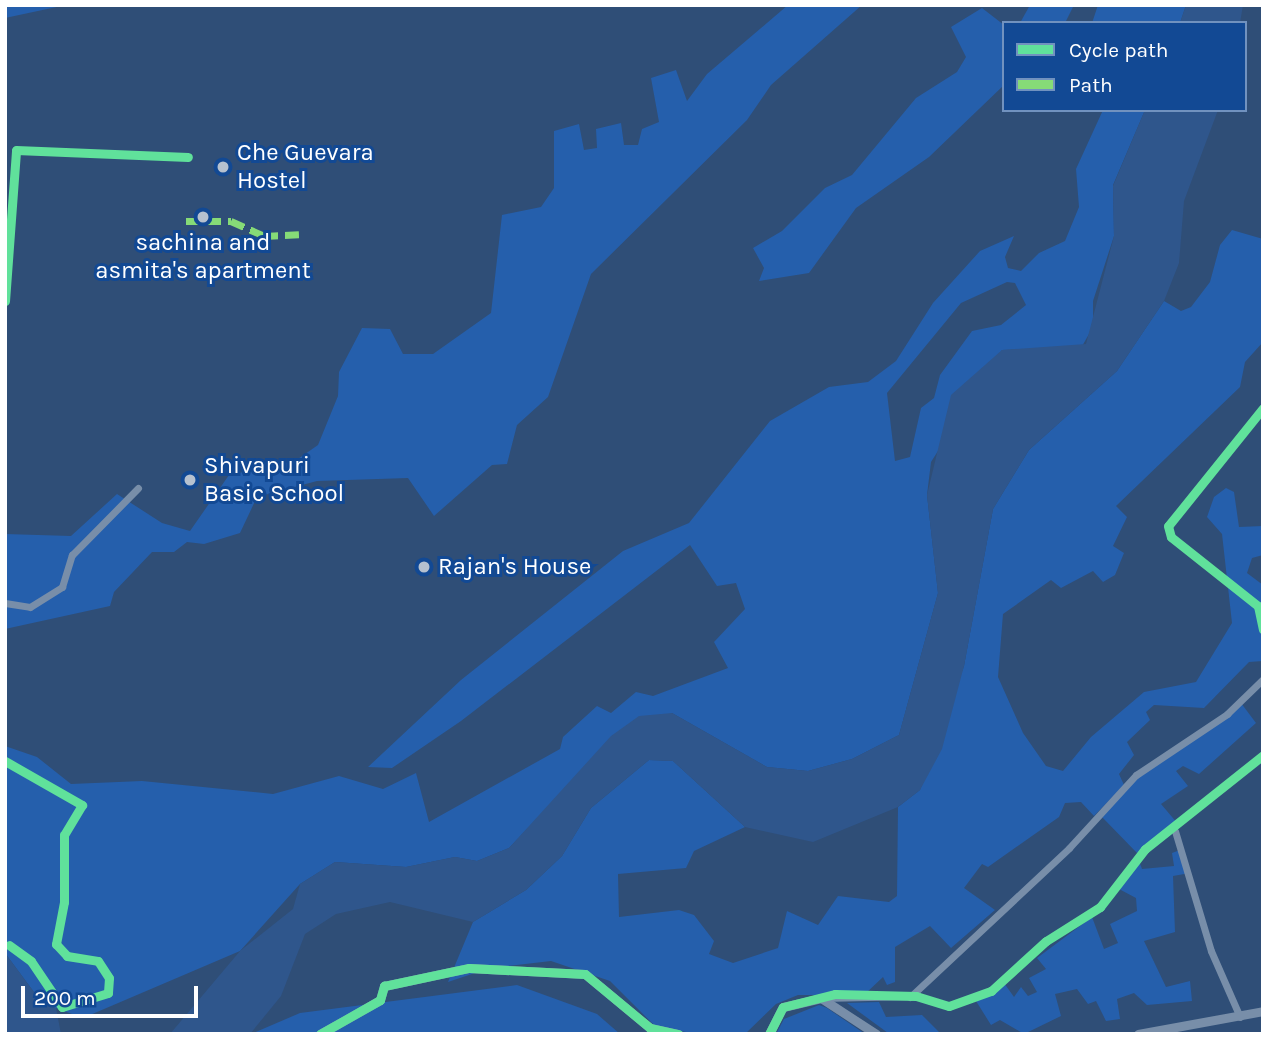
<!DOCTYPE html>
<style>
body{margin:0}
#map{position:relative;width:1268px;height:1039px;overflow:hidden;background:#2f4e77;font-family:Karla,sans-serif}
div>[style]{position:absolute}
.green>*{inset:0;background:#255fac}
.water>*{inset:0;background:#2f568c}
.minor>*{height:7px;margin:-3.5px;padding:0 3.5px;transform-origin:3.5px;border-radius:3.5px;background:#788ea9}
.tertiary>*{height:9px;margin:-4.5px;padding:0 4.5px;transform-origin:4.5px;border-radius:4.5px;background:#788ea9}
.quiet>*{height:7px;margin-top:-3.5px;transform-origin:0;background:repeating-linear-gradient(90deg,#86db77 0 14px,transparent 0 21px)}
.cycleway>*{height:9px;margin:-4.5px;padding:0 4.5px;transform-origin:4.5px;border-radius:4.5px;background:#60e19b}
.dots>*{width:19px;height:19px;translate:-50% -50%;box-sizing:border-box;border:4px solid #124994;border-radius:50%}
span{translate:-50% -50%;white-space:nowrap;text-align:center;line-height:1.15;-webkit-text-stroke:6px #124994;paint-order:stroke}
.poi-label{font-size:24px;color:#fff}
.left{translate:0 -50%;text-align:left}
.frame{position:absolute;inset:0;border:7px solid #fff;pointer-events:none}
.legend{position:absolute;left:1002px;top:21px;width:245px;height:91px;box-sizing:border-box;background:#124994;border:2px solid #7192bf;margin:0;padding:9px 12px;list-style:none;font-size:21px;color:#fff}
.legend li{display:flex;align-items:center;gap:14px;height:35px}
.legend b{width:35px;border:2px solid #7192bf}
.scale{position:absolute;left:21px;top:986px;width:177px;height:32px;box-sizing:border-box;border:4px solid #fff;border-top:0;padding-left:9px;font-size:21px;line-height:24px;white-space:nowrap;color:#fff;-webkit-text-stroke:5px #124994;paint-order:stroke}
</style>
<div id="map">
<div class="green">
<i style="clip-path:polygon(5px 5px,66px 5px,5px 18px)"></i>
<i style="clip-path:polygon(788px 5px,862px 5px,771px 85px,747px 120px,591px 274px,548px 397px,517px 425px,507px 464px,492px 465px,434px 516px,408px 478px,317px 481px,257px 497px,240px 533px,204px 544px,187px 542px,174px 552px,152px 552px,114px 592px,110px 606px,5px 629px,5px 534px,71px 536px,117px 494px,162px 523px,190px 531px,229px 475px,295px 461px,318px 445px,338px 396px,339px 372px,362px 328px,390px 329px,403px 354px,433px 354px,491px 313px,502px 215px,541px 207px,554px 188px,554px 131px,579px 124px,584px 150px,597px 148px,596px 129px,621px 123px,624px 145px,638px 145px,642px 129px,659px 122px,651px 78px,676px 70px,687px 101px,707px 74px)"></i>
<i style="clip-path:polygon(1030px 5px,1074px 5px,1065px 23px,1020px 23px)"></i>
<i style="clip-path:polygon(1098px 5px,1186px 5px,1180px 23px,1092px 23px)"></i>
<i style="clip-path:polygon(982px 8px,1004px 25px,1004px 85px,929px 157px,856px 208px,809px 273px,759px 281px,764px 268px,753px 248px,782px 231px,825px 188px,852px 175px,916px 98px,957px 72px,966px 57px,951px 27px)"></i>
<i style="clip-path:polygon(evenodd,1103px 110px,1145px 110px,1113px 185px,1114px 236px,1093px 301px,1093px 327px,1081px 348px,1002px 350px,931px 462px,927px 495px,938px 593px,899px 735px,852px 759px,808px 771px,767px 767px,672px 713px,547px 808px,509px 848px,477px 861px,455px 857px,406px 867px,335px 862px,300px 884px,240px 951px,83px 1018px,42px 1003px,5px 953px,5px 746px,37px 757px,71px 784px,142px 781px,273px 794px,339px 776px,383px 789px,416px 773px,429px 822px,560px 749px,563px 737px,597px 706px,611px 713px,636px 692px,653px 696px,728px 668px,714px 642px,745px 609px,736px 583px,717px 586px,690px 545px,461px 721px,392px 768px,368px 767px,461px 680px,623px 551px,689px 523px,770px 421px,829px 387px,868px 382px,896px 361px,933px 303px,980px 251px,1014px 236px,1005px 257px,1008px 268px,1021px 271px,1039px 253px,1065px 241px,1079px 207px,1076px 169px,1103px 110px,1007px 282px,1015px 283px,1026px 305px,1001px 325px,972px 331px,940px 375px,934px 398px,921px 408px,910px 457px,895px 461px,887px 393px,961px 303px,1007px 282px)"></i>
<i style="clip-path:polygon(1232px 230px,1263px 239px,1263px 342px,1245px 362px,1240px 387px,1116px 506px,1127px 517px,1113px 546px,1124px 553px,1115px 575px,1103px 582px,1093px 571px,1061px 588px,1051px 580px,1003px 614px,998px 677px,1023px 733px,1046px 766px,1063px 771px,1091px 737px,1144px 692px,1196px 682px,1232px 623px,1222px 534px,1207px 517px,1214px 497px,1226px 488px,1234px 492px,1239px 527px,1263px 526px,1263px 555px,1252px 558px,1247px 573px,1263px 585px,1263px 661px,1249px 662px,1204px 708px,1154px 705px,1146px 712px,1150px 720px,1127px 742px,1134px 755px,1119px 774px,1124px 785px,1094px 816px,1081px 802px,1065px 803px,1059px 817px,988px 867px,982px 864px,964px 888px,995px 910px,951px 948px,930px 926px,895px 947px,895px 982px,887px 985px,883px 977px,864px 995px,798px 995px,776px 1004px,745px 1034px,698px 1034px,656px 1027px,610px 981px,551px 961px,490px 968px,448px 982px,473px 922px,526px 890px,562px 856px,591px 808px,649px 760px,673px 761px,745px 827px,694px 851px,686px 868px,618px 874px,619px 917px,679px 910px,694px 915px,714px 941px,709px 954px,733px 963px,778px 948px,787px 911px,818px 925px,838px 896px,889px 902px,897px 896px,898px 807px,920px 790px,964px 666px,993px 509px,1029px 450px,1117px 371px,1164px 301px,1181px 311px,1191px 307px,1210px 282px,1220px 245px)"></i>
<i style="clip-path:polygon(1241px 703px,1256px 723px,1199px 774px,1183px 766px,1176px 771px,1188px 786px,1161px 804px,1178px 824px,1137px 853px,1102px 817px,1137px 778px)"></i>
<i style="clip-path:polygon(1180px 850px,1190px 873px,1173px 876px,1175px 932px,1144px 941px,1166px 987px,1190px 981px,1192px 1001px,1147px 1005px,1134px 993px,1117px 999px,1120px 1019px,1106px 1021px,1096px 1001px,1088px 1004px,1077px 989px,1055px 994px,1061px 1016px,1024px 1034px,1000px 1020px,991px 1025px,976px 1001px,1004px 983px,1014px 997px,1021px 987px,1028px 996px,1037px 992px,1029px 978px,1046px 969px,1037px 958px,1092px 917px,1104px 949px,1118px 943px,1110px 924px,1137px 911px,1136px 898px,1119px 889px,1139px 861px,1142px 869px,1174px 866px,1172px 853px)"></i>
<i style="clip-path:polygon(517px 985px,597px 1014px,620px 1034px,251px 1034px,300px 1013px)"></i>
<i style="clip-path:polygon(879px 1002px,886px 1017px,922px 1015px,941px 1034px,888px 1033px,847px 1003px)"></i>
<i style="clip-path:polygon(819px 1005px,827px 1008px,865px 1034px,776px 1034px,784px 1019px)"></i>
</div>
<div class="water">
<i style="clip-path:polygon(1186px 5px,1243px 5px,1240px 23px,1180px 23px)"></i>
<i style="clip-path:polygon(1145px 110px,1218px 110px,1184px 201px,1179px 263px,1164px 301px,1117px 371px,1029px 450px,993px 509px,964px 666px,942px 749px,920px 790px,898px 807px,813px 842px,745px 827px,673px 761px,649px 760px,591px 808px,562px 856px,526px 890px,473px 922px,390px 902px,336px 914px,305px 934px,281px 996px,250px 1034px,170px 1034px,240px 951px,293px 909px,300px 884px,335px 862px,406px 867px,455px 857px,477px 861px,509px 848px,611px 736px,639px 716px,672px 713px,767px 767px,808px 771px,852px 759px,899px 735px,938px 593px,927px 495px,951px 395px,1002px 350px,1086px 344px,1114px 236px,1113px 186px)"></i>
<i style="clip-path:polygon(5px 953px,42px 1003px,56px 1008px,61px 1034px,5px 1034px)"></i>
</div>
<div class="minor">
<i style="left:5px;top:301px;width:151px;rotate:-85.8deg"></i>
<i style="left:16px;top:150px;width:172px;rotate:2.3deg"></i>
<i style="left:1263px;top:408px;width:151px;rotate:128.8deg"></i>
<i style="left:1168px;top:526px;width:11px;rotate:75deg"></i>
<i style="left:1171px;top:537px;width:111px;rotate:38.4deg"></i>
<i style="left:1258px;top:606px;width:24px;rotate:78deg"></i>
<i style="left:5px;top:603px;width:25px;rotate:9deg"></i>
<i style="left:30px;top:607px;width:38px;rotate:-32deg"></i>
<i style="left:62px;top:587px;width:34px;rotate:-73deg"></i>
<i style="left:72px;top:555px;width:94px;rotate:-45.4deg"></i>
<i style="left:5px;top:761px;width:89px;rotate:29.7deg"></i>
<i style="left:82px;top:805px;width:35px;rotate:121deg"></i>
<i style="left:64px;top:835px;width:67px;rotate:90deg"></i>
<i style="left:64px;top:902px;width:43px;rotate:100.8deg"></i>
<i style="left:56px;top:944px;width:16px;rotate:47deg"></i>
<i style="left:67px;top:956px;width:31px;rotate:9deg"></i>
<i style="left:98px;top:961px;width:20px;rotate:57deg"></i>
<i style="left:109px;top:978px;width:15px;rotate:94deg"></i>
<i style="left:108px;top:993px;width:48px;rotate:163.1deg"></i>
<i style="left:62px;top:1007px;width:55px;rotate:-124deg"></i>
<i style="left:31px;top:961px;width:27px;rotate:-144deg"></i>
<i style="left:1175px;top:831px;width:125px;rotate:73.3deg"></i>
<i style="left:1211px;top:951px;width:72px;rotate:66.3deg"></i>
<i style="left:910px;top:997px;width:218px;rotate:-43.1deg"></i>
<i style="left:1069px;top:848px;width:99px;rotate:-47.5deg"></i>
<i style="left:1136px;top:775px;width:110px;rotate:-33.8deg"></i>
<i style="left:1227px;top:714px;width:50px;rotate:-44.2deg"></i>
<i style="left:821px;top:998px;width:95px;rotate:-1.2deg"></i>
<i style="left:916px;top:996px;width:34px;rotate:17deg"></i>
<i style="left:949px;top:1006px;width:45px;rotate:-19.7deg"></i>
<i style="left:991px;top:991px;width:74px;rotate:-42.3deg"></i>
<i style="left:1046px;top:941px;width:64px;rotate:-32.2deg"></i>
<i style="left:1100px;top:907px;width:73px;rotate:-52.2deg"></i>
<i style="left:1145px;top:849px;width:151px;rotate:-38.5deg"></i>
</div>
<div class="tertiary">
<i style="left:320px;top:1034px;width:69px;rotate:-29.5deg"></i>
<i style="left:380px;top:1000px;width:15px;rotate:-74deg"></i>
<i style="left:384px;top:986px;width:87px;rotate:-12deg"></i>
<i style="left:469px;top:968px;width:116px;rotate:3deg"></i>
<i style="left:585px;top:974px;width:85px;rotate:39.7deg"></i>
<i style="left:650px;top:1028px;width:29px;rotate:12deg"></i>
<i style="left:769px;top:1034px;width:30px;rotate:-63deg"></i>
<i style="left:783px;top:1007px;width:39px;rotate:-13deg"></i>
<i style="left:821px;top:998px;width:66px;rotate:33.2deg"></i>
<i style="left:1138px;top:1034px;width:127px;rotate:-10.4deg"></i>
</div>
<div class="quiet">
<i style="left:186px;top:221px;width:45px"></i>
<i style="left:231px;top:221px;width:36px;rotate:24deg"></i>
<i style="left:264px;top:236px;width:35px;rotate:-3deg"></i>
</div>
<div class="cycleway">
<i style="left:5px;top:301px;width:151px;rotate:-85.8deg"></i>
<i style="left:16px;top:150px;width:172px;rotate:2.3deg"></i>
<i style="left:1263px;top:408px;width:151px;rotate:128.8deg"></i>
<i style="left:1168px;top:526px;width:11px;rotate:75deg"></i>
<i style="left:1171px;top:537px;width:111px;rotate:38.4deg"></i>
<i style="left:1258px;top:606px;width:24px;rotate:78deg"></i>
<i style="left:5px;top:761px;width:89px;rotate:29.7deg"></i>
<i style="left:82px;top:805px;width:35px;rotate:121deg"></i>
<i style="left:64px;top:835px;width:67px;rotate:90deg"></i>
<i style="left:64px;top:902px;width:43px;rotate:100.8deg"></i>
<i style="left:56px;top:944px;width:16px;rotate:47deg"></i>
<i style="left:67px;top:956px;width:31px;rotate:9deg"></i>
<i style="left:98px;top:961px;width:20px;rotate:57deg"></i>
<i style="left:109px;top:978px;width:15px;rotate:94deg"></i>
<i style="left:108px;top:993px;width:48px;rotate:163.1deg"></i>
<i style="left:62px;top:1007px;width:55px;rotate:-124deg"></i>
<i style="left:31px;top:961px;width:27px;rotate:-144deg"></i>
<i style="left:320px;top:1034px;width:69px;rotate:-29.5deg"></i>
<i style="left:380px;top:1000px;width:15px;rotate:-74deg"></i>
<i style="left:384px;top:986px;width:87px;rotate:-12deg"></i>
<i style="left:469px;top:968px;width:116px;rotate:3deg"></i>
<i style="left:585px;top:974px;width:85px;rotate:39.7deg"></i>
<i style="left:650px;top:1028px;width:29px;rotate:12deg"></i>
<i style="left:769px;top:1034px;width:30px;rotate:-63deg"></i>
<i style="left:783px;top:1007px;width:54px;rotate:-14deg"></i>
<i style="left:835px;top:994px;width:81px;rotate:1.4deg"></i>
<i style="left:916px;top:996px;width:34px;rotate:17deg"></i>
<i style="left:949px;top:1006px;width:45px;rotate:-19.7deg"></i>
<i style="left:991px;top:991px;width:74px;rotate:-42.3deg"></i>
<i style="left:1046px;top:941px;width:64px;rotate:-32.2deg"></i>
<i style="left:1100px;top:907px;width:73px;rotate:-52.2deg"></i>
<i style="left:1145px;top:849px;width:151px;rotate:-38.5deg"></i>
</div>
<div class="dots">
<i style="left:223px;top:167px;background:#b6c1cf"></i>
<i style="left:203px;top:217px;background:#b6c1cf"></i>
<i style="left:190px;top:480px;background:#b6c1cf"></i>
<i style="left:424px;top:567px;background:#b6c1cf"></i>
</div>
<div class="poi-label">
<span class="left" style="left:237px;top:167px">Che Guevara<br>Hostel</span>
<span style="left:203px;top:257px">sachina and<br>asmita's apartment</span>
<span class="left" style="left:204px;top:480px">Shivapuri<br>Basic School</span>
<span class="left" style="left:438px;top:567px">Rajan's House</span>
</div>
<div class="frame"></div>
<ul class="legend">
<li><b style="height:9px;background:#60e19b"></b>Cycle path</li>
<li><b style="height:9px;background:#86db77"></b>Path</li>
</ul>
<div class="scale">200 m</div>
</div>
